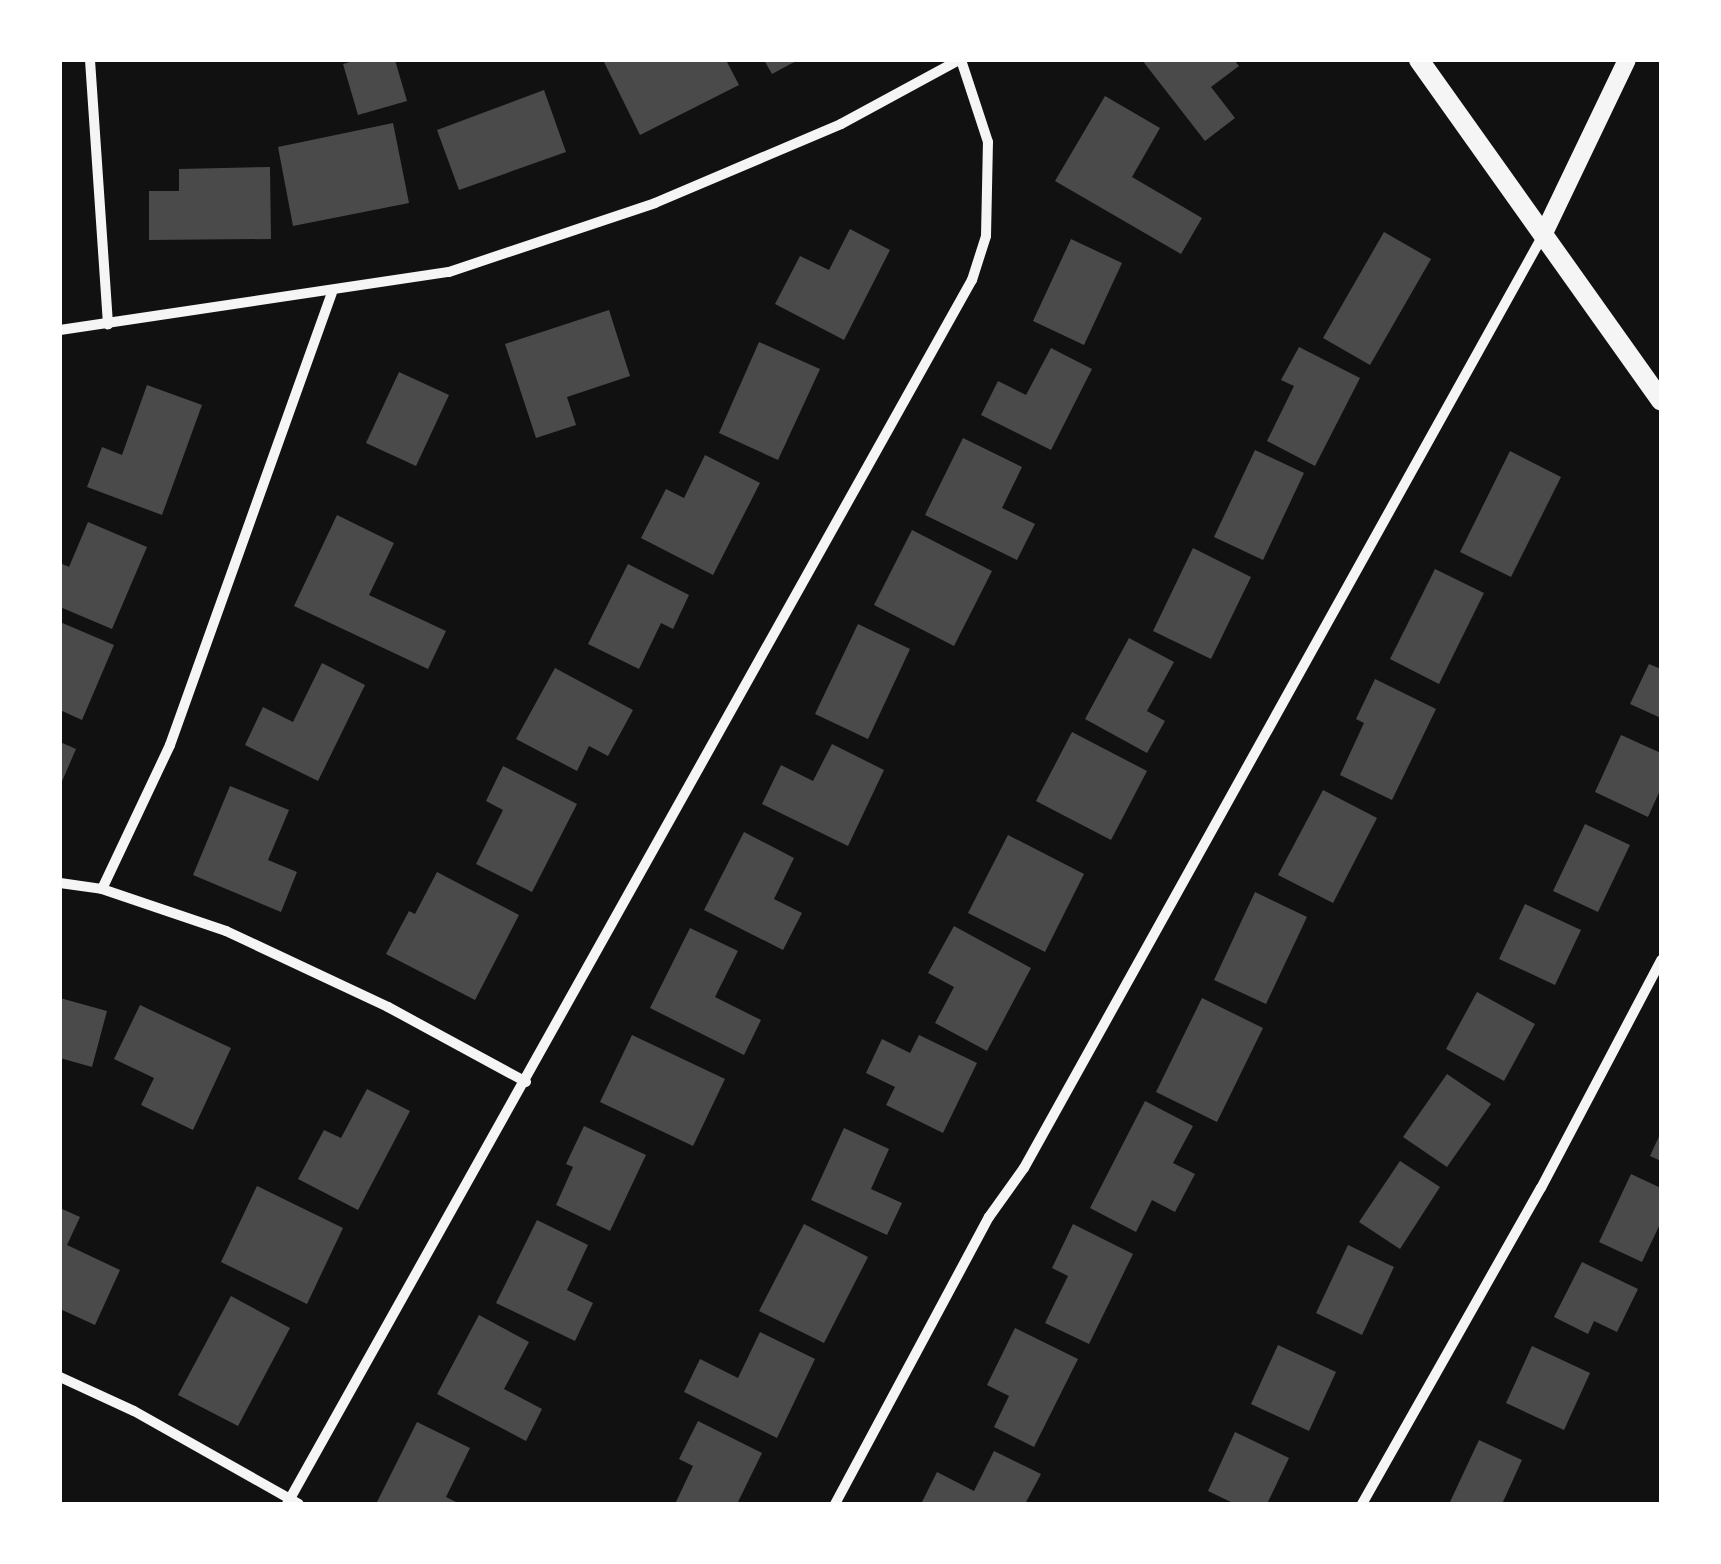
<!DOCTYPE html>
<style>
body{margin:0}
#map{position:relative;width:1721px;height:1564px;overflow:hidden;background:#111;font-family:"Nunito Sans",sans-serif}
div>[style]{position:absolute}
.building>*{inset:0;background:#4a4a4a}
.minor>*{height:10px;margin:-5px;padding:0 5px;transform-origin:5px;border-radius:5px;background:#f5f5f5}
.tertiary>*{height:18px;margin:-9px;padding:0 9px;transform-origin:9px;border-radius:9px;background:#f5f5f5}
.secondary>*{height:20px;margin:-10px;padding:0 10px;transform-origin:10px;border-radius:10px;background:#f5f5f5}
span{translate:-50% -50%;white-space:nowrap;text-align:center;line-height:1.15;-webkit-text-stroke:10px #fff;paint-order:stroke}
.frame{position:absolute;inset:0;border:62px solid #fff;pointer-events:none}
</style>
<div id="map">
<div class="building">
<i style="clip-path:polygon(357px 60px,395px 60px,407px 101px,358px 115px,343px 64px)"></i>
<i style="clip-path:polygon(603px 60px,726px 60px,739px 85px,640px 135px)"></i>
<i style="clip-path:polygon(764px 60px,798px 60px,772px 74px)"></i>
<i style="clip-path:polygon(1142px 60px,1234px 60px,1239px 66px,1211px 87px,1235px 118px,1205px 141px)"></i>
<i style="clip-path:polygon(544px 90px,566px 152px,459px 190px,437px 130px)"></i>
<i style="clip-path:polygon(1105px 96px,1160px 128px,1132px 177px,1202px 218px,1181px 254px,1055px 181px)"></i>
<i style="clip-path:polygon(393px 123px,409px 203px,293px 226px,278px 147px)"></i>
<i style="clip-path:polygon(270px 167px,271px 239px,149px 240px,149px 191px,179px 191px,179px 169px)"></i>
<i style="clip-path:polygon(850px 229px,890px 250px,844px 340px,775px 304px,800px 256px,829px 270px)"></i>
<i style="clip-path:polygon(1384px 232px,1431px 259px,1370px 365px,1323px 338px)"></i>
<i style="clip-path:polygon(1071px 239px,1122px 263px,1084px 345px,1033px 321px)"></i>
<i style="clip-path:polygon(609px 310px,630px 376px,567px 397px,576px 425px,536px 438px,505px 344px)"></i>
<i style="clip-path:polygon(759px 342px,820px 369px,778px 460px,719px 433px)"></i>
<i style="clip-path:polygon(1299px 347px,1360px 378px,1315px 466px,1267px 441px,1294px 386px,1281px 380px)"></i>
<i style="clip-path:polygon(1051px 348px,1092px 369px,1051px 450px,981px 415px,998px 381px,1026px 395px)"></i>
<i style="clip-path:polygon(399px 372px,449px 395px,416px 466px,366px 443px)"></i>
<i style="clip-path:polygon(147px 385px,202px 405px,162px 515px,87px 487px,102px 447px,122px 455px)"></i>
<i style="clip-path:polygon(963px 438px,1022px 467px,1002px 508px,1035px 524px,1017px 560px,925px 515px)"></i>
<i style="clip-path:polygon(1255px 450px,1304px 473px,1263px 560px,1214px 537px)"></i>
<i style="clip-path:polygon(1510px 451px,1561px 477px,1511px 577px,1460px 552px)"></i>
<i style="clip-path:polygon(705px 455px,760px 483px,713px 575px,641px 538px,666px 489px,684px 498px)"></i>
<i style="clip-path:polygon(337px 515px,394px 543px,369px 595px,446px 631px,428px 669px,294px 606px)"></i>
<i style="clip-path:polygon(88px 522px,147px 547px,112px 629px,60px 607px,60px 563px,69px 567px)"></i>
<i style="clip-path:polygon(912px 530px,992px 571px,954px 646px,874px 605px)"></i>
<i style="clip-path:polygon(1193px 548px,1251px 577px,1211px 659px,1153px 631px)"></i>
<i style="clip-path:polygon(628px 564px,689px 595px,673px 629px,661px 623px,639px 669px,588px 644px)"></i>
<i style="clip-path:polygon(1435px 569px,1484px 593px,1439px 684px,1390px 659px)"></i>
<i style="clip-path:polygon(60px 622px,114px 645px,82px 720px,60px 710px)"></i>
<i style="clip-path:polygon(858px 624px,910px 649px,868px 739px,815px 714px)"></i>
<i style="clip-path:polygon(1129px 638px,1174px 662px,1147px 711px,1165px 721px,1147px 753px,1085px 719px)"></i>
<i style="clip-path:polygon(322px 663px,365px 685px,318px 781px,245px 745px,263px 707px,293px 722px)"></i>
<i style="clip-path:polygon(1649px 664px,1661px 669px,1661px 718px,1630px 704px)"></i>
<i style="clip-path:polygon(555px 668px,633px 710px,608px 756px,589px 746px,577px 771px,516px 739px)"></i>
<i style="clip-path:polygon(1375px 679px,1436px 709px,1392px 800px,1340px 775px,1364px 723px,1356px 719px)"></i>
<i style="clip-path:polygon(1072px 732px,1147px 771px,1111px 840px,1036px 801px)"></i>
<i style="clip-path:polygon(1621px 735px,1661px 753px,1661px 788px,1648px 817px,1595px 792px)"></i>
<i style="clip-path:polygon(60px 742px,76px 749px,60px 786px)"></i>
<i style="clip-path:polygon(832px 744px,884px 770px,848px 846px,762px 804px,781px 765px,813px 781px)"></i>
<i style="clip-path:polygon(503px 766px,577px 804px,532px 892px,476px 864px,503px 810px,486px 801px)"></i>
<i style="clip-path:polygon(230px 786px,289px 810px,268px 860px,297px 872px,281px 912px,193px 875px)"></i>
<i style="clip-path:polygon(1323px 790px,1377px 818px,1333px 903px,1278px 875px)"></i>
<i style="clip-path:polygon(1585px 824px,1630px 845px,1598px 912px,1553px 891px)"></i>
<i style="clip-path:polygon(744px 832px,794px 858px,774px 899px,802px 913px,783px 950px,704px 910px)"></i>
<i style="clip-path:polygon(1008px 835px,1084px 874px,1045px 952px,968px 913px)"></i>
<i style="clip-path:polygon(437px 872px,519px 915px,475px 1000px,386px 954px,409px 911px,415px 914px)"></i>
<i style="clip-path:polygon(1255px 892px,1307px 917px,1266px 1004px,1214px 980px)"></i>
<i style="clip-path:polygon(1525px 904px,1581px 930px,1555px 985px,1499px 959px)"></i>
<i style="clip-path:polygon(954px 926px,1031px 968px,987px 1051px,935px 1023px,954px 987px,928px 973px)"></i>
<i style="clip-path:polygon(690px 928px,738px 951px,715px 997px,761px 1020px,744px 1055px,650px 1008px)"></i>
<i style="clip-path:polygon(1477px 992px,1535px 1024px,1504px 1081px,1446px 1049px)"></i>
<i style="clip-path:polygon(60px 998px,107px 1011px,92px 1067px,60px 1058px)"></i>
<i style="clip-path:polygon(1202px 998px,1263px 1028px,1217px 1122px,1156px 1092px)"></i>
<i style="clip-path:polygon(140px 1005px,231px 1048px,193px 1130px,141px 1105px,154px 1078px,114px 1059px)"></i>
<i style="clip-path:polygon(632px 1035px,725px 1079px,693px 1146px,600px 1102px)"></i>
<i style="clip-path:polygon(919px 1035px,977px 1063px,943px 1133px,886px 1105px,895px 1087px,866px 1073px,882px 1039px,910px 1053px)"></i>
<i style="clip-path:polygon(1447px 1074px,1491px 1104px,1447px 1167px,1403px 1137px)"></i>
<i style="clip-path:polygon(367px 1089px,410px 1111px,358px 1210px,298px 1179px,324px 1130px,341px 1138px)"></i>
<i style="clip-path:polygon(1145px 1101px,1193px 1126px,1173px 1163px,1195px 1174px,1175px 1212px,1152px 1200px,1136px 1232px,1090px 1208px)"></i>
<i style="clip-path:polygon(584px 1126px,646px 1155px,610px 1231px,556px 1205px,573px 1167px,566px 1164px)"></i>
<i style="clip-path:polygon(844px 1128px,889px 1149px,871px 1189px,902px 1203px,887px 1235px,811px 1200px)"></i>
<i style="clip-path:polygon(1661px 1132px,1661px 1161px,1650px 1156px)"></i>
<i style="clip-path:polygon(1400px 1161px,1440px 1187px,1400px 1249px,1359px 1222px)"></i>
<i style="clip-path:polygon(1631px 1174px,1661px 1188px,1661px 1222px,1642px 1262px,1599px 1242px)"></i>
<i style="clip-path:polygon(257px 1186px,343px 1228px,307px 1304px,221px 1262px)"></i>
<i style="clip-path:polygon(60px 1208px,80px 1217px,67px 1245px,120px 1270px,95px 1325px,60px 1309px)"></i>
<i style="clip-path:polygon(537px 1220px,588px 1245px,567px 1290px,593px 1303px,575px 1341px,496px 1303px)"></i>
<i style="clip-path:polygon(804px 1224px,868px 1257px,824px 1343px,759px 1311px)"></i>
<i style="clip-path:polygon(1073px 1224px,1133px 1254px,1089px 1344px,1045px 1323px,1068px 1276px,1052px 1268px)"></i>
<i style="clip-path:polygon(1348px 1245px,1394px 1267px,1362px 1335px,1316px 1313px)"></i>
<i style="clip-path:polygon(1582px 1262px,1638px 1289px,1617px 1332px,1594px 1321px,1588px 1334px,1554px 1317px)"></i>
<i style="clip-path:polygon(231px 1296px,290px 1328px,238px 1426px,178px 1395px)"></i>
<i style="clip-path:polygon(479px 1315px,529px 1342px,504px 1389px,542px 1409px,526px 1441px,437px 1394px)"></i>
<i style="clip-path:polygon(1015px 1328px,1078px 1359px,1034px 1447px,994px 1427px,1009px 1396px,987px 1385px)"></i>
<i style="clip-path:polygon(760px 1332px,815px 1359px,777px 1438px,684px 1392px,700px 1359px,738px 1378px)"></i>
<i style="clip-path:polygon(1278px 1345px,1336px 1372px,1309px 1431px,1251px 1404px)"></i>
<i style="clip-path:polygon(1532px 1346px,1590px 1373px,1564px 1430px,1506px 1403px)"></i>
<i style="clip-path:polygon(698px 1421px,762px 1453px,737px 1504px,675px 1504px,693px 1466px,679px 1459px)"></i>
<i style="clip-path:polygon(417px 1422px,470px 1448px,446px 1497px,460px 1504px,376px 1504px)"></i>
<i style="clip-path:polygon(1235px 1432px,1289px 1458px,1267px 1504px,1235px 1504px,1208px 1491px)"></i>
<i style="clip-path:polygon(1479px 1440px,1522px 1460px,1502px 1504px,1449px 1504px)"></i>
<i style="clip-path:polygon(994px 1451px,1041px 1474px,1025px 1504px,921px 1504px,937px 1472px,974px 1491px)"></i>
</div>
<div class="minor">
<i style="left:90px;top:60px;width:265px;rotate:86.1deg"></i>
<i style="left:60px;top:330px;width:393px;rotate:-8.5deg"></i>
<i style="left:449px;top:272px;width:217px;rotate:-18.5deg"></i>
<i style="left:655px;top:203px;width:202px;rotate:-23deg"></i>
<i style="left:841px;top:124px;width:134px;rotate:-28.5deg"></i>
<i style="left:60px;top:883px;width:42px;rotate:8.1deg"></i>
<i style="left:102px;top:889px;width:131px;rotate:18.7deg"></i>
<i style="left:226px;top:931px;width:179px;rotate:25.1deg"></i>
<i style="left:388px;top:1007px;width:157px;rotate:28.5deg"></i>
<i style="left:102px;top:889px;width:159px;rotate:-64.7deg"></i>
<i style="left:170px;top:745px;width:480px;rotate:-70.3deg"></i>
<i style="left:60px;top:1377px;width:81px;rotate:24.7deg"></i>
<i style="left:134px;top:1411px;width:189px;rotate:29.4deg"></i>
<i style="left:287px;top:1504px;width:1403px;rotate:-60.77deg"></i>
<i style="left:972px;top:280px;width:46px;rotate:-72.3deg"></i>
<i style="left:986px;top:236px;width:94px;rotate:-88.8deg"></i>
<i style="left:988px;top:142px;width:86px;rotate:-108.2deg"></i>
<i style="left:835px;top:1504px;width:326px;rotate:-61.8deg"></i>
<i style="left:989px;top:1217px;width:60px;rotate:-54.5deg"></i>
<i style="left:1024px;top:1168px;width:1068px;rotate:-60.91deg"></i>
<i style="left:1362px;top:1504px;width:363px;rotate:-60.5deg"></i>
<i style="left:1541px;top:1188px;width:258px;rotate:-62.2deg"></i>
</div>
<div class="tertiary">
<i style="left:1543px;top:235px;width:194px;rotate:-64.4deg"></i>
</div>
<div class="secondary">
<i style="left:1419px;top:60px;width:418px;rotate:54.6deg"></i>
</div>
<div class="frame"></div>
</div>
